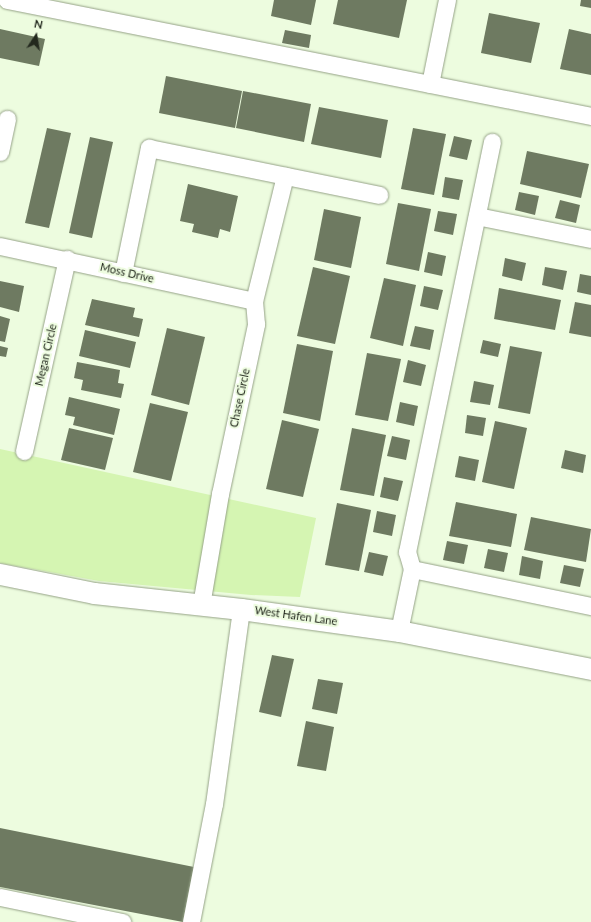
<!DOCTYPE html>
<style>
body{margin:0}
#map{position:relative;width:591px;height:922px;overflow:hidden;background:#edfcdf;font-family:Lato,sans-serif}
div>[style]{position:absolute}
.green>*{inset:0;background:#d5f5b2}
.building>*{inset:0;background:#6e7a61}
.roads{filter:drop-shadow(0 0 1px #95a287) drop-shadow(0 0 1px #95a287)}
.minor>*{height:17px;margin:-8.5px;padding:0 8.5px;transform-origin:8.5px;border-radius:8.5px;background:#fff}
.major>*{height:21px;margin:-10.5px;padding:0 10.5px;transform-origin:10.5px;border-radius:10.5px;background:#fff}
span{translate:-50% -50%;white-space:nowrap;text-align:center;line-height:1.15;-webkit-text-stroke:4px #edfcdf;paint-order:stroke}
.street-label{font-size:11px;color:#22281d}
.north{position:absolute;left:16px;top:16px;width:40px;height:40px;-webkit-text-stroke:3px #edfcdf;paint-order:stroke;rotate:12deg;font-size:11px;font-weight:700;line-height:16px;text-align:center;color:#22281d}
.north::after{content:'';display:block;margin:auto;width:14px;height:18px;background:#22281d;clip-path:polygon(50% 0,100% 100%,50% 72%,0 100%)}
</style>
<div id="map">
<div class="green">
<i style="clip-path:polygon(0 449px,316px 518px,300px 597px,251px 595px,99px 581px,0 563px)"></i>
</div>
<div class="building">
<i style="clip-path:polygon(274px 0,316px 0,311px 25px,271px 16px)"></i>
<i style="clip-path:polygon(338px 0,407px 0,399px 38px,333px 24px)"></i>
<i style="clip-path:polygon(581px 0,591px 0,591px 8px,580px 6px)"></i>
<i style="clip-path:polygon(489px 13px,540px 23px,531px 63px,481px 53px)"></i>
<i style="clip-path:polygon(0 29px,45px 39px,39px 66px,0 58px)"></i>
<i style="clip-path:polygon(569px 29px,591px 34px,591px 75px,560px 69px)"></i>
<i style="clip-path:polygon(285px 30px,311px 35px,309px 48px,282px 43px)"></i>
<i style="clip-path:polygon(166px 76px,242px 91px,235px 128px,159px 113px)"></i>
<i style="clip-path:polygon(243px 91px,311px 104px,304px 142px,236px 128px)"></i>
<i style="clip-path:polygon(319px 107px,388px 120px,381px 158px,311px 144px)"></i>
<i style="clip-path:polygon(47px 128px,71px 133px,49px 228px,25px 223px)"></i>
<i style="clip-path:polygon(413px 128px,446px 134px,434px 195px,401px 189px)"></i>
<i style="clip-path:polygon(454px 136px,472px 140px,467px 160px,449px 156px)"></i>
<i style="clip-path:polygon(90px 137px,113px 142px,92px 238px,69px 233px)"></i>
<i style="clip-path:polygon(527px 151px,589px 164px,581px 198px,520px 184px)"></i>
<i style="clip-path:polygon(445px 177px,463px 180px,459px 200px,442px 197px)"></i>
<i style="clip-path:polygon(188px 184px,238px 196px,230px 232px,220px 229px,218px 238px,192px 232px,194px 224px,180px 221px)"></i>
<i style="clip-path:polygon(519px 192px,539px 196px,535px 215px,515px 210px)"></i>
<i style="clip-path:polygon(560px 200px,580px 205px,576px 223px,555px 218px)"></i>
<i style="clip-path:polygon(398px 203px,431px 209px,419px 271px,386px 264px)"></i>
<i style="clip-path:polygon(324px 209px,361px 217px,351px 268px,314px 260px)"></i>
<i style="clip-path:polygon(438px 211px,457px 214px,453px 235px,434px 231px)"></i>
<i style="clip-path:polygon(428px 252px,446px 256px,442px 276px,424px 272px)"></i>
<i style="clip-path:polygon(505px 258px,526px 263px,522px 281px,502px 276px)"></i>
<i style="clip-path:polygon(313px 267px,350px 276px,335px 344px,297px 336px)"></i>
<i style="clip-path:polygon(545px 267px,567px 271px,563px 290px,542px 285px)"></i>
<i style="clip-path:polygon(580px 274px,591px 276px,591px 295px,577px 292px)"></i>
<i style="clip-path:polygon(384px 278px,416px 285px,403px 346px,370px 338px)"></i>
<i style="clip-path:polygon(0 281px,24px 286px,19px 312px,0 307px)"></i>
<i style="clip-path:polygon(424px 286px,443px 290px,438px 310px,420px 306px)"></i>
<i style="clip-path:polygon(499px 288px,561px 300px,555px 330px,494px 319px)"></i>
<i style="clip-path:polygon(92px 299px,135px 308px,133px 317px,143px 319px,139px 337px,85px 325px)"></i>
<i style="clip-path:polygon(575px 302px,591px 305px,591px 337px,569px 333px)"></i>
<i style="clip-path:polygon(0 316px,10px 319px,5px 342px,0 341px)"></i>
<i style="clip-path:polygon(415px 326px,434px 330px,430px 350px,410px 346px)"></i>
<i style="clip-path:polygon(167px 328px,205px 337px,189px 405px,151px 395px)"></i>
<i style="clip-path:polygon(85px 330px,136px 342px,130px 368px,79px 356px)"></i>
<i style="clip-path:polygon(483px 340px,501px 344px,498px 357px,480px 353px)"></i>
<i style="clip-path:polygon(297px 344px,333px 351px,320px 421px,283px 413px)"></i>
<i style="clip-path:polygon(0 346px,8px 348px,6px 357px,0 356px)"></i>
<i style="clip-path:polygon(510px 346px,542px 352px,530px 414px,498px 408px)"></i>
<i style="clip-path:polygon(367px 353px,401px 359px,388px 421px,355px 415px)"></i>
<i style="clip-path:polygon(408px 360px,426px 365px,421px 386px,403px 382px)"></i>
<i style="clip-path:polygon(77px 362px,120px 370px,118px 383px,124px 384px,121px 398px,81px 390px,83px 380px,74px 378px)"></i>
<i style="clip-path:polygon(474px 381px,494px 385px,490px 405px,470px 402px)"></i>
<i style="clip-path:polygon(69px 397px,120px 409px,114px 435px,73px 425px,75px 417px,65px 415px)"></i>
<i style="clip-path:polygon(400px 402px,418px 406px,414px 426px,396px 422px)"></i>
<i style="clip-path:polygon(150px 403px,188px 412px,171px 481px,133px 472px)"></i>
<i style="clip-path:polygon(467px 415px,486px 418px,483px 436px,465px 433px)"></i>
<i style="clip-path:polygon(282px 420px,319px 429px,303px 497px,266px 489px)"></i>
<i style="clip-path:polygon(495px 421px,527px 428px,514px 489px,482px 482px)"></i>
<i style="clip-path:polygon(69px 428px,113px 438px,105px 470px,61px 460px)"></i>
<i style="clip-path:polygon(352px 428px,386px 435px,374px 496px,340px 490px)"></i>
<i style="clip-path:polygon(392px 436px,410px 440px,406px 460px,387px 456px)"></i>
<i style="clip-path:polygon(565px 450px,586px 455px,583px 473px,561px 468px)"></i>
<i style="clip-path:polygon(459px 456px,479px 460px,475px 481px,455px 477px)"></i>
<i style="clip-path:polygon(384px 477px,403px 481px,398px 501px,380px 497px)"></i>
<i style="clip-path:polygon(456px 502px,517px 514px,511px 547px,449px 536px)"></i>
<i style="clip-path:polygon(337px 503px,371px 510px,359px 571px,325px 565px)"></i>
<i style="clip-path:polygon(377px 511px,396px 515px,392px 536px,373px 532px)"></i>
<i style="clip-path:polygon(531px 517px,591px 529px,586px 562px,524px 550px)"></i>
<i style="clip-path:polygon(447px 541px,468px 545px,464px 564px,443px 560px)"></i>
<i style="clip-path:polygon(488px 549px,508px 553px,504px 572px,484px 568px)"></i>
<i style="clip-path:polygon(369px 552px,388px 556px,383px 576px,364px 572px)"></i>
<i style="clip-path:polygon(522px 556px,543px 561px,540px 579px,519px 575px)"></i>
<i style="clip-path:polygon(564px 565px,584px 569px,580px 587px,560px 583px)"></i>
<i style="clip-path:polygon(272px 655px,294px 659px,281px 717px,259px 712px)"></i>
<i style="clip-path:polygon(318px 679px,343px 683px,337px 714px,312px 709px)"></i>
<i style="clip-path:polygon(306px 721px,334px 727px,326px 771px,297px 766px)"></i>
<i style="clip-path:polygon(0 828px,194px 867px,183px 922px,0 887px)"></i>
</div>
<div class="roads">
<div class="minor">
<i style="left:7px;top:0;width:595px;rotate:11.23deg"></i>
<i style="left:430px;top:84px;width:86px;rotate:-78.6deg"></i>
<i style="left:0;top:152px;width:34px;rotate:-78deg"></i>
<i style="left:477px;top:216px;width:116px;rotate:11.4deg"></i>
<i style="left:0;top:246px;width:260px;rotate:12.2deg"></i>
<i style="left:123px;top:273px;width:128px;rotate:-78.3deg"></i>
<i style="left:149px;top:148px;width:235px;rotate:11.5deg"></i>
<i style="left:24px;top:451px;width:197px;rotate:-77.4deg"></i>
<i style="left:412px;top:569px;width:183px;rotate:11.7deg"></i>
<i style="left:201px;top:605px;width:113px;rotate:-80.3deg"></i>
<i style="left:220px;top:494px;width:174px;rotate:-78deg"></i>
<i style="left:256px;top:324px;width:23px;rotate:-95deg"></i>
<i style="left:254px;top:301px;width:129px;rotate:-76.1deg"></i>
<i style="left:399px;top:631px;width:63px;rotate:-78.2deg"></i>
<i style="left:412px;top:569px;width:18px;rotate:-106deg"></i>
<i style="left:407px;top:552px;width:419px;rotate:-78.3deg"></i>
<i style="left:0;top:897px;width:125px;rotate:11.6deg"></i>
<i style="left:191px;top:922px;width:120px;rotate:-79deg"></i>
<i style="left:214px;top:804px;width:197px;rotate:-82.1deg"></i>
</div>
<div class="major">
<i style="left:0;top:574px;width:96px;rotate:11.4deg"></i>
<i style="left:94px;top:593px;width:148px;rotate:6.2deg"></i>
<i style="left:241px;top:609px;width:160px;rotate:7.9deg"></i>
<i style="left:399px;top:631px;width:196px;rotate:11.2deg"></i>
</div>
</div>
<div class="street-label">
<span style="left:127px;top:273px;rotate:13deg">Moss Drive</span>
<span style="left:46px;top:355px;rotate:-77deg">Megan Circle</span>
<span style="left:240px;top:398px;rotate:-78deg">Chase Circle</span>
<span style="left:296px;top:616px;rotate:8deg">West Hafen Lane</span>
</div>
<div class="north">N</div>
</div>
